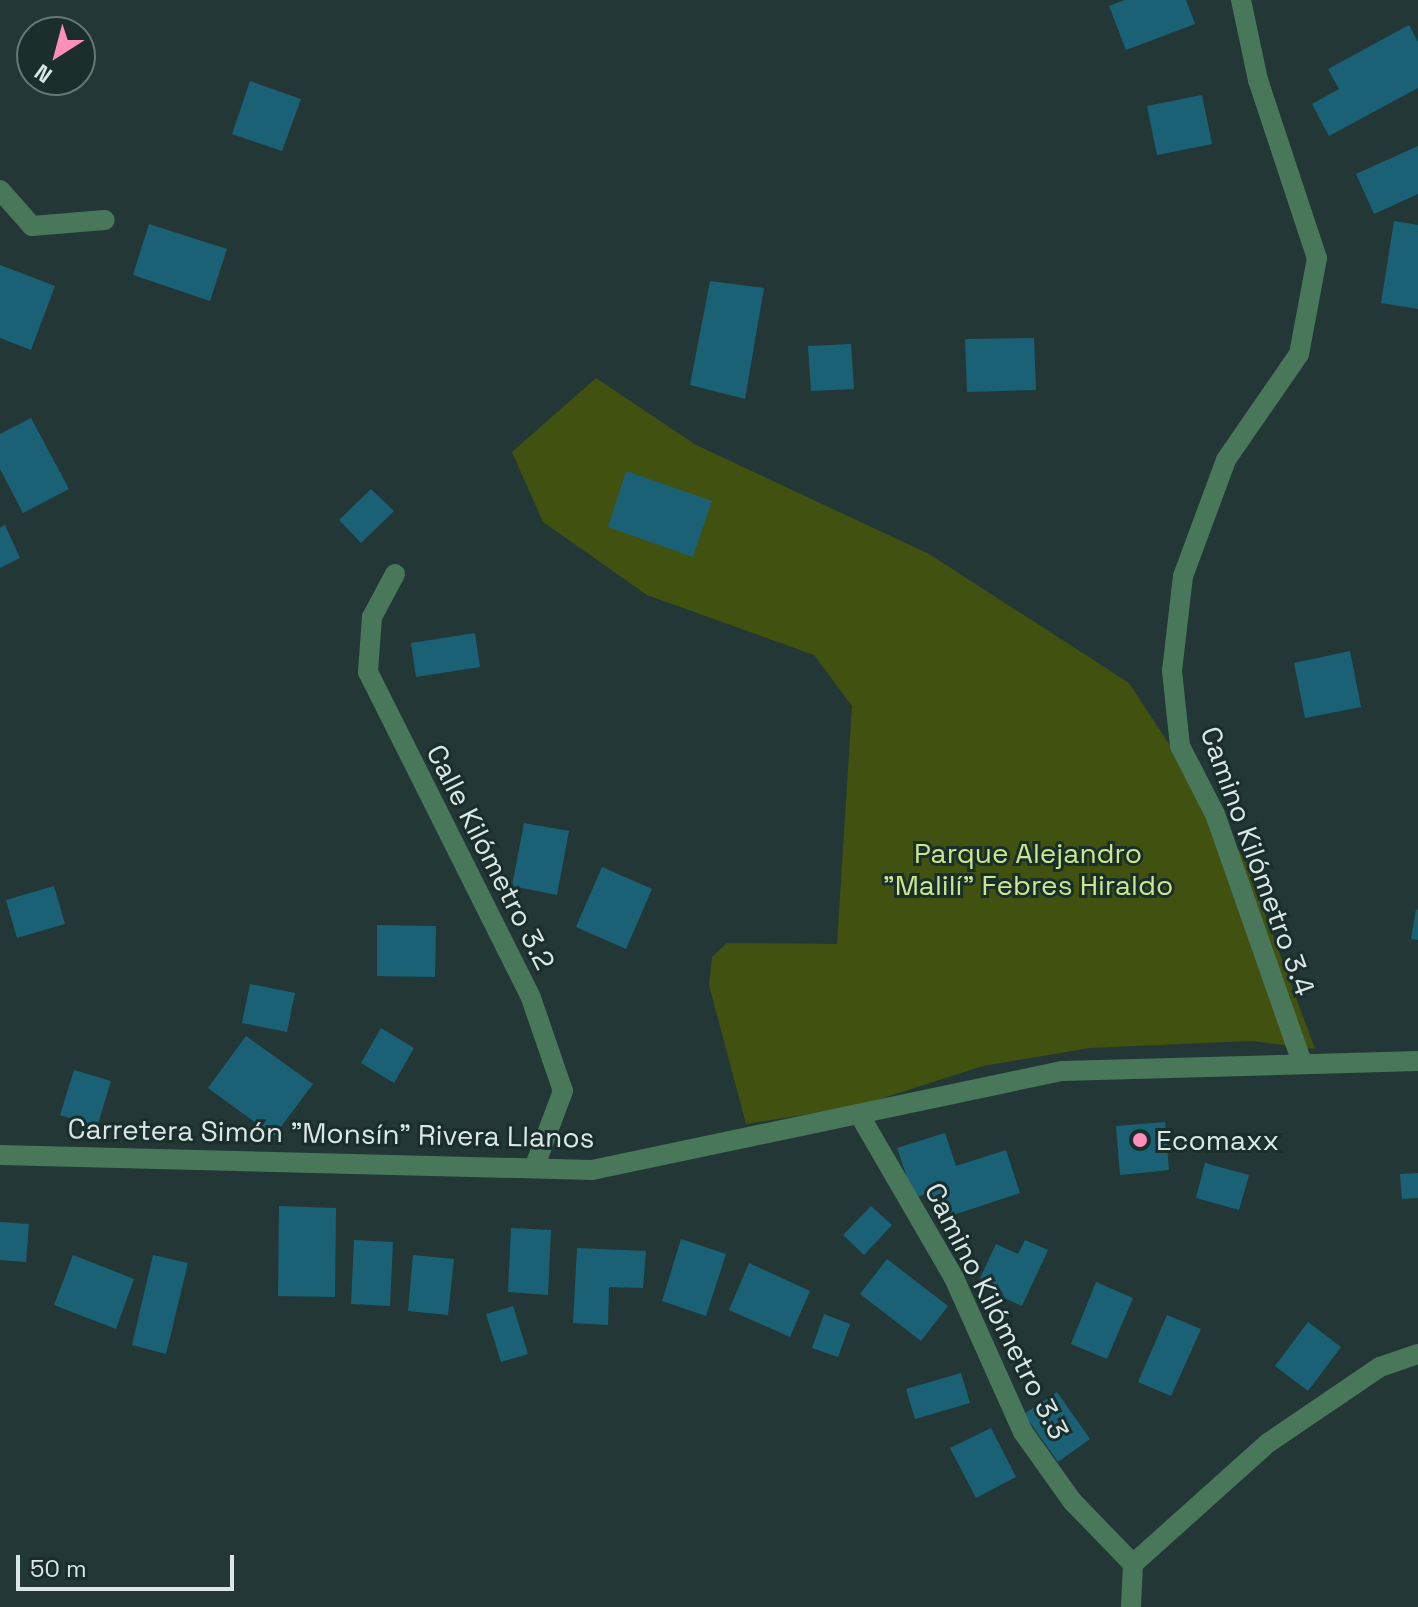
<!DOCTYPE html>
<meta charset="utf-8">
<style>
body{margin:0}
#map{position:relative;width:1418px;height:1607px;overflow:hidden;background:#233836;font-family:"Space Grotesk",sans-serif}
div>[style]{position:absolute}
.green>*{inset:0;background:#415110}
.building>*{inset:0;background:#1a6176}
.minor>*{height:20px;margin:-10px;padding:0 10px;transform-origin:10px;border-radius:10px;background:#48775a}
.dots>*{width:22px;height:22px;translate:-50% -50%;box-sizing:border-box;border:4px solid #1a2e2c;border-radius:50%}
span{translate:-50% -50%;white-space:nowrap;text-align:center;line-height:1.15;-webkit-text-stroke:6px #1a2e2c;paint-order:stroke}
.park-label{font-size:28px;color:#cbe789}
.street-label{font-size:28px;color:#dbe7e6}
.poi-label{font-size:28px;color:#dbe7e6}
.left{translate:0 -50%;text-align:left}
.north{position:absolute;left:16px;top:16px;width:80px;height:80px;box-sizing:border-box;background:#1a2e2c;border:2px solid #677876;border-radius:50%;rotate:216deg;font-size:22px;font-weight:700;line-height:32px;text-align:center;color:#dbe7e6}
.north::after{content:'';display:block;margin:auto;width:28px;height:36px;background:#ff8eba;clip-path:polygon(50% 0,100% 100%,50% 72%,0 100%)}
.scale{position:absolute;left:16px;top:1555px;width:218px;height:36px;box-sizing:border-box;border:4px solid #dbe7e6;border-top:0;padding-left:10px;font-size:24px;line-height:28px;white-space:nowrap;color:#dbe7e6;-webkit-text-stroke:6px #1a2e2c;paint-order:stroke}
</style>
<div id="map">
<div class="green">
<i style="clip-path:polygon(596px 378px,696px 445px,929px 554px,1129px 683px,1245px 860px,1315px 1049px,1252px 1041px,1089px 1048px,983px 1066px,858px 1106px,746px 1124px,709px 985px,712px 957px,727px 943px,837px 944px,852px 706px,814px 655px,647px 595px,543px 522px,512px 452px)"></i>
</div>
<div class="building">
<i style="clip-path:polygon(1125px 0,1186px 0,1195px 24px,1126px 50px,1109px 6px)"></i>
<i style="clip-path:polygon(1409px 25px,1418px 42px,1418px 88px,1329px 136px,1312px 104px,1339px 89px,1328px 69px)"></i>
<i style="clip-path:polygon(250px 81px,301px 99px,282px 151px,232px 134px)"></i>
<i style="clip-path:polygon(1202px 95px,1212px 144px,1157px 155px,1147px 106px)"></i>
<i style="clip-path:polygon(1418px 146px,1418px 194px,1374px 214px,1356px 174px)"></i>
<i style="clip-path:polygon(1394px 221px,1418px 225px,1418px 309px,1381px 303px)"></i>
<i style="clip-path:polygon(149px 224px,227px 249px,210px 301px,133px 275px)"></i>
<i style="clip-path:polygon(0 265px,55px 286px,31px 350px,0 338px)"></i>
<i style="clip-path:polygon(710px 281px,764px 288px,745px 399px,690px 385px)"></i>
<i style="clip-path:polygon(1034px 338px,1036px 390px,967px 392px,965px 339px)"></i>
<i style="clip-path:polygon(851px 344px,854px 389px,811px 391px,808px 346px)"></i>
<i style="clip-path:polygon(31px 418px,69px 489px,23px 513px,0 469px,0 434px)"></i>
<i style="clip-path:polygon(626px 471px,712px 501px,693px 557px,608px 527px)"></i>
<i style="clip-path:polygon(371px 489px,394px 511px,361px 543px,339px 520px)"></i>
<i style="clip-path:polygon(5px 525px,20px 558px,0 568px,0 528px)"></i>
<i style="clip-path:polygon(475px 633px,480px 667px,416px 677px,411px 643px)"></i>
<i style="clip-path:polygon(1350px 651px,1361px 707px,1305px 718px,1294px 663px)"></i>
<i style="clip-path:polygon(524px 823px,569px 831px,557px 895px,512px 886px)"></i>
<i style="clip-path:polygon(602px 867px,652px 889px,626px 949px,576px 927px)"></i>
<i style="clip-path:polygon(54px 886px,65px 924px,17px 938px,6px 900px)"></i>
<i style="clip-path:polygon(1416px 909px,1418px 910px,1418px 940px,1411px 939px)"></i>
<i style="clip-path:polygon(377px 925px,436px 926px,435px 977px,377px 976px)"></i>
<i style="clip-path:polygon(250px 984px,295px 993px,287px 1032px,242px 1023px)"></i>
<i style="clip-path:polygon(381px 1028px,414px 1048px,394px 1083px,361px 1063px)"></i>
<i style="clip-path:polygon(246px 1036px,313px 1084px,274px 1136px,208px 1088px)"></i>
<i style="clip-path:polygon(74px 1070px,111px 1081px,97px 1127px,60px 1115px)"></i>
<i style="clip-path:polygon(1165px 1122px,1169px 1170px,1120px 1175px,1116px 1126px)"></i>
<i style="clip-path:polygon(945px 1133px,956px 1166px,1006px 1150px,1020px 1193px,938px 1220px,929px 1193px,914px 1198px,897px 1148px)"></i>
<i style="clip-path:polygon(1205px 1163px,1249px 1175px,1239px 1210px,1196px 1198px)"></i>
<i style="clip-path:polygon(1418px 1173px,1418px 1198px,1402px 1199px,1400px 1174px)"></i>
<i style="clip-path:polygon(279px 1206px,336px 1208px,335px 1297px,278px 1296px)"></i>
<i style="clip-path:polygon(871px 1206px,892px 1225px,864px 1255px,843px 1235px)"></i>
<i style="clip-path:polygon(0 1222px,29px 1224px,26px 1262px,0 1260px)"></i>
<i style="clip-path:polygon(511px 1228px,551px 1230px,548px 1295px,508px 1292px)"></i>
<i style="clip-path:polygon(681px 1239px,726px 1254px,706px 1316px,662px 1301px)"></i>
<i style="clip-path:polygon(354px 1240px,393px 1242px,390px 1306px,351px 1304px)"></i>
<i style="clip-path:polygon(1025px 1240px,1048px 1250px,1022px 1306px,977px 1285px,996px 1244px,1018px 1254px)"></i>
<i style="clip-path:polygon(577px 1248px,646px 1251px,643px 1288px,609px 1287px,608px 1325px,573px 1323px)"></i>
<i style="clip-path:polygon(73px 1255px,134px 1279px,116px 1329px,54px 1305px)"></i>
<i style="clip-path:polygon(153px 1255px,188px 1263px,166px 1354px,132px 1345px)"></i>
<i style="clip-path:polygon(413px 1255px,454px 1259px,448px 1315px,408px 1311px)"></i>
<i style="clip-path:polygon(887px 1259px,948px 1306px,921px 1341px,860px 1294px)"></i>
<i style="clip-path:polygon(749px 1263px,810px 1291px,790px 1337px,729px 1310px)"></i>
<i style="clip-path:polygon(1096px 1282px,1133px 1298px,1107px 1359px,1071px 1344px)"></i>
<i style="clip-path:polygon(513px 1306px,528px 1354px,501px 1362px,486px 1314px)"></i>
<i style="clip-path:polygon(824px 1314px,850px 1324px,838px 1357px,812px 1348px)"></i>
<i style="clip-path:polygon(1167px 1315px,1201px 1329px,1171px 1396px,1138px 1382px)"></i>
<i style="clip-path:polygon(1308px 1322px,1341px 1347px,1308px 1391px,1275px 1366px)"></i>
<i style="clip-path:polygon(961px 1373px,970px 1403px,915px 1419px,906px 1389px)"></i>
<i style="clip-path:polygon(1057px 1392px,1090px 1439px,1058px 1462px,1024px 1414px)"></i>
<i style="clip-path:polygon(991px 1428px,1016px 1477px,976px 1498px,950px 1448px)"></i>
</div>
<div class="minor">
<i style="left:1241px;top:0;width:82px;rotate:78deg"></i>
<i style="left:1258px;top:80px;width:188px;rotate:71.7deg"></i>
<i style="left:1317px;top:258px;width:98px;rotate:100.6deg"></i>
<i style="left:1299px;top:354px;width:129px;rotate:124.6deg"></i>
<i style="left:1226px;top:460px;width:124px;rotate:110.3deg"></i>
<i style="left:1183px;top:576px;width:96px;rotate:96.6deg"></i>
<i style="left:1172px;top:671px;width:75px;rotate:83.9deg"></i>
<i style="left:1180px;top:746px;width:76px;rotate:62.8deg"></i>
<i style="left:1215px;top:814px;width:263px;rotate:70.7deg"></i>
<i style="left:0;top:190px;width:48px;rotate:48.4deg"></i>
<i style="left:32px;top:226px;width:73px;rotate:-4.7deg"></i>
<i style="left:395px;top:574px;width:49px;rotate:118.1deg"></i>
<i style="left:372px;top:617px;width:55px;rotate:94.2deg"></i>
<i style="left:368px;top:672px;width:364px;rotate:63.4deg"></i>
<i style="left:531px;top:998px;width:98px;rotate:71deg"></i>
<i style="left:563px;top:1091px;width:82px;rotate:110.6deg"></i>
<i style="left:859px;top:1114px;width:190px;rotate:59.9deg"></i>
<i style="left:954px;top:1278px;width:169px;rotate:65.9deg"></i>
<i style="left:1023px;top:1432px;width:85px;rotate:54.6deg"></i>
<i style="left:1072px;top:1501px;width:88px;rotate:45.9deg"></i>
<i style="left:1133px;top:1564px;width:43px;rotate:92.7deg"></i>
<i style="left:0;top:1155px;width:592px;rotate:1.45deg"></i>
<i style="left:592px;top:1170px;width:480px;rotate:-11.9deg"></i>
<i style="left:1062px;top:1071px;width:356px;rotate:-1.6deg"></i>
<i style="left:1133px;top:1564px;width:181px;rotate:-41.9deg"></i>
<i style="left:1268px;top:1443px;width:135px;rotate:-34.2deg"></i>
<i style="left:1380px;top:1367px;width:40px;rotate:-18.9deg"></i>
</div>
<div class="dots">
<i style="left:1140px;top:1140px;background:#ff8eba"></i>
</div>
<div class="park-label">
<span style="left:1028px;top:869px">Parque Alejandro<br>"Malilí" Febres Hiraldo</span>
</div>
<div class="street-label">
<span style="left:491px;top:857px;rotate:63deg">Calle Kilómetro 3.2</span>
<span style="left:1258px;top:861px;rotate:70deg">Camino Kilómetro 3.4</span>
<span style="left:331px;top:1133px;rotate:1deg">Carretera Simón "Monsín" Rivera Llanos</span>
<span style="left:997px;top:1311px;rotate:63deg">Camino Kilómetro 3.3</span>
</div>
<div class="poi-label">
<span class="left" style="left:1156px;top:1140px">Ecomaxx</span>
</div>
<div class="north">N</div>
<div class="scale">50 m</div>
</div>
